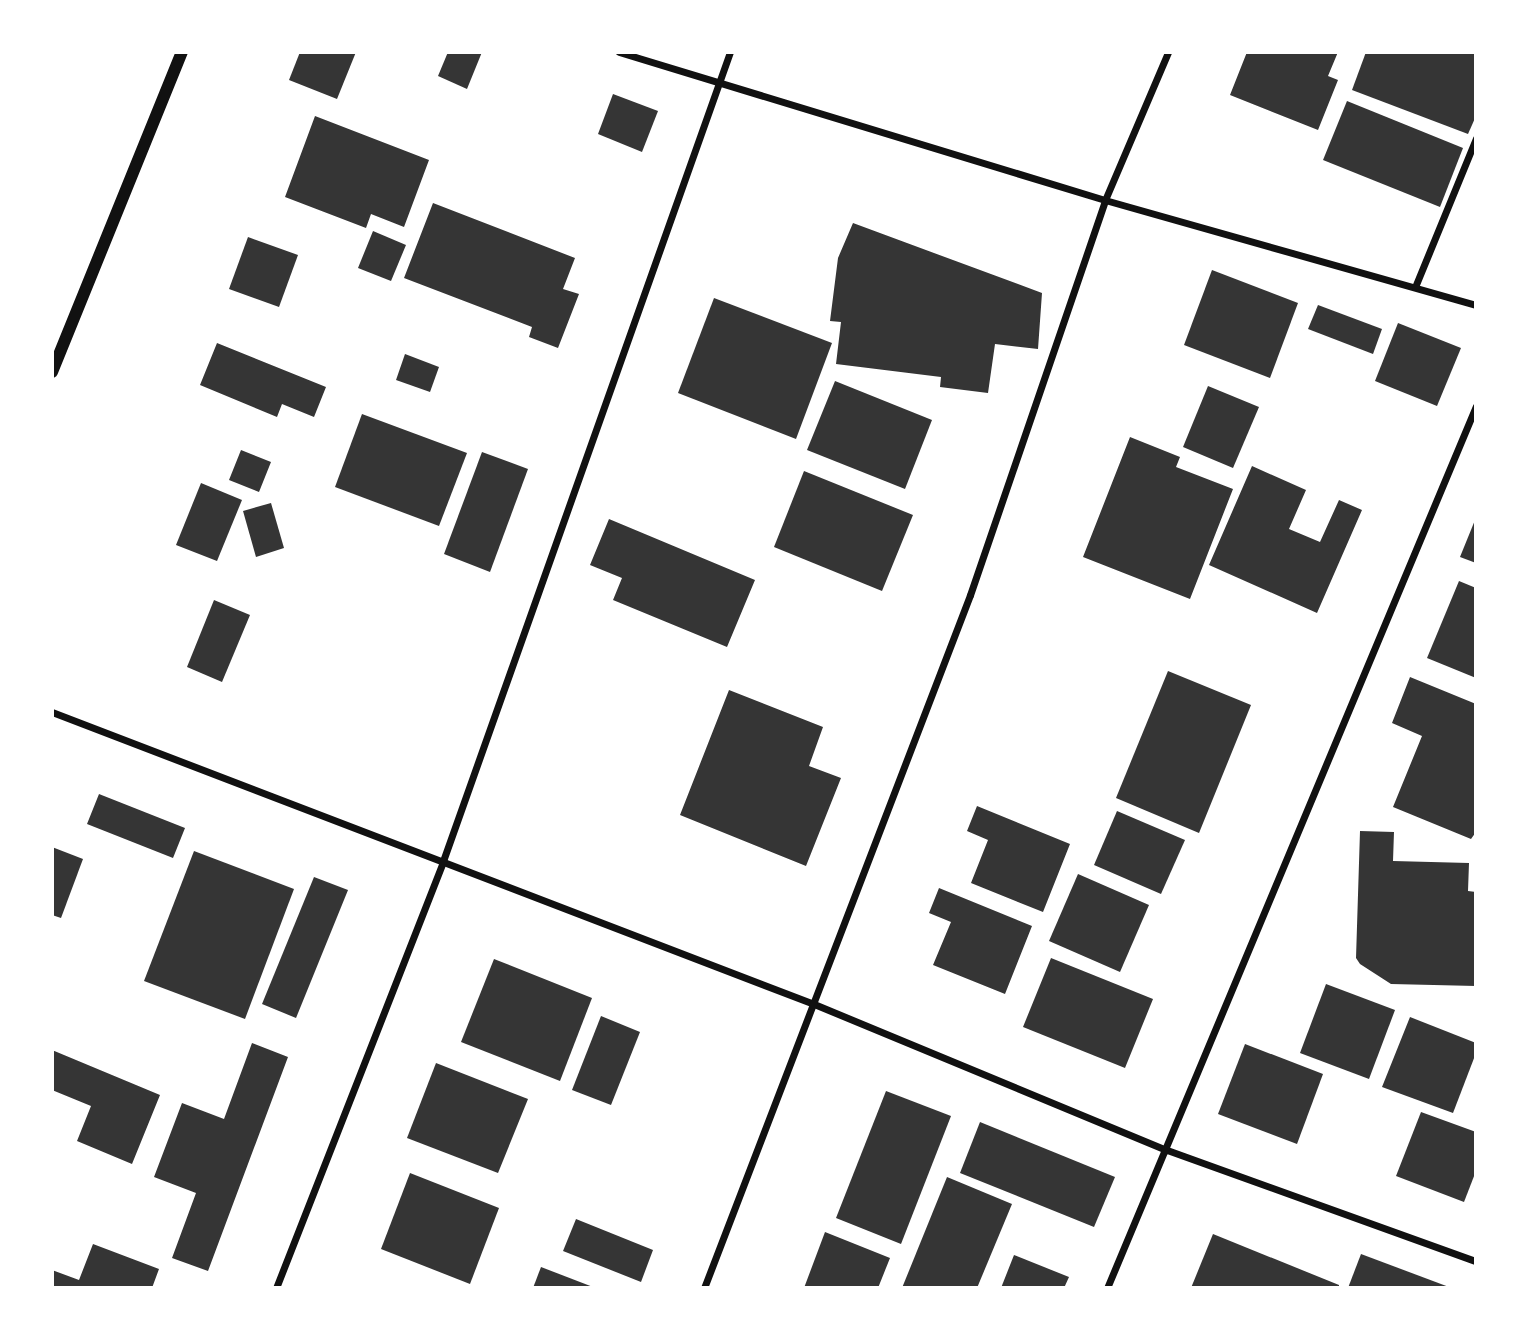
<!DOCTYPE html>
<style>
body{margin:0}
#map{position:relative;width:1528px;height:1340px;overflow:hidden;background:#fff;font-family:Overpass,sans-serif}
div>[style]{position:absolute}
.building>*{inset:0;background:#353535}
.minor>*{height:7px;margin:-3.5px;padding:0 3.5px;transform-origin:3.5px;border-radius:3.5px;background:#111}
.tertiary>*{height:12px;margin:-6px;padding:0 6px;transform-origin:6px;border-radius:6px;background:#111}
span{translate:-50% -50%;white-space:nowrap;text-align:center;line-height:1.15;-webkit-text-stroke:6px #fff;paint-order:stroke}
.frame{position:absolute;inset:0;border:54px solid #fff;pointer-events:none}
</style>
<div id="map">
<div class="building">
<i style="clip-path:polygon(300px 52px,356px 52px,337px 99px,289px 80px)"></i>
<i style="clip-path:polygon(448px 52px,482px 52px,467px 89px,438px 76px)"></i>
<i style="clip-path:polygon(1247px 52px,1338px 52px,1328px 76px,1338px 80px,1318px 130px,1230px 95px)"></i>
<i style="clip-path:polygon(1366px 52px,1476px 52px,1476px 116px,1468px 134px,1352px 90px)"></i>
<i style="clip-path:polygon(613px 94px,658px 111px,642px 152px,598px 134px)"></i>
<i style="clip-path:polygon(1347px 101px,1463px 148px,1440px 207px,1323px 160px)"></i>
<i style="clip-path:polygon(315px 116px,429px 160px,404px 227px,371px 214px,366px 228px,285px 197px)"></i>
<i style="clip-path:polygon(433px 203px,575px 258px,563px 289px,579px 294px,558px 348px,529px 337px,532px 327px,404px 278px)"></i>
<i style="clip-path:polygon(853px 223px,1042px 293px,1038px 349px,995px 344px,988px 393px,940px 387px,941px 377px,836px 364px,841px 322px,830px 321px,838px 258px)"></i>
<i style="clip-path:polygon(373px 231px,406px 245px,391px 281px,358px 268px)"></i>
<i style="clip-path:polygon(248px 237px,298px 255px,279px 307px,229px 289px)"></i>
<i style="clip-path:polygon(1212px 270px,1298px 303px,1270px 378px,1184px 345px)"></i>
<i style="clip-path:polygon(714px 298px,832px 343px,796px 439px,678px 393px)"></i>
<i style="clip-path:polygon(1318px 305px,1382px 329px,1373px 354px,1308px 329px)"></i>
<i style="clip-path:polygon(1398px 323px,1461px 348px,1437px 406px,1375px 381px)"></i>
<i style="clip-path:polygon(217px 343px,326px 387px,314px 417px,282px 404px,277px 417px,200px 385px)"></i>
<i style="clip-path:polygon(405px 354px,439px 367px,430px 392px,396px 380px)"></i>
<i style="clip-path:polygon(835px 381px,932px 420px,905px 489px,807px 450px)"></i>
<i style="clip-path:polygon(1208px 386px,1259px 407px,1233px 468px,1183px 447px)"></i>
<i style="clip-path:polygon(362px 414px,467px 453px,439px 526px,335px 487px)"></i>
<i style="clip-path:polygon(1130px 437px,1180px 457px,1176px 467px,1233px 489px,1190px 599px,1083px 557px)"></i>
<i style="clip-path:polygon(241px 450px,271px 462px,259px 492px,229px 480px)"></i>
<i style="clip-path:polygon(482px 452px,528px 469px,490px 572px,444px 554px)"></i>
<i style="clip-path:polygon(1252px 466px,1306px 490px,1289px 529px,1320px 542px,1339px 500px,1362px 510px,1317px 613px,1209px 565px)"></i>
<i style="clip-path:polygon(804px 471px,913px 515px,882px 591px,774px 547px)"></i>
<i style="clip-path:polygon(201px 483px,242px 500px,217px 561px,176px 545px)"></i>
<i style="clip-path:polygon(271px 503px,284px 548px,256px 557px,243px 511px)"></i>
<i style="clip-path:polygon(609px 519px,755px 580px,727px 647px,613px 600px,622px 578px,590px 565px)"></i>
<i style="clip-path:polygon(1475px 520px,1476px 520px,1476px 563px,1460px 557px)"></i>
<i style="clip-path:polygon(1459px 581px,1476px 588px,1476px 678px,1427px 658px)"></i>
<i style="clip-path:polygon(214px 600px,250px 615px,222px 682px,187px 667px)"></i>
<i style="clip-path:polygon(1168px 671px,1251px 705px,1199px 833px,1116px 798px)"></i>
<i style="clip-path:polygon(1410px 677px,1476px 704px,1476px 832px,1471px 839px,1393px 807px,1422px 736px,1392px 723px)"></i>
<i style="clip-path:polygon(729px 690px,823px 727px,809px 766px,841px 778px,806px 866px,680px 815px)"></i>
<i style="clip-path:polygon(99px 794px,185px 828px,173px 858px,87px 824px)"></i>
<i style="clip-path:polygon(977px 806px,1070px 844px,1043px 912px,971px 883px,988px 840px,967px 831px)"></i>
<i style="clip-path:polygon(1117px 811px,1185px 840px,1161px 894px,1094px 865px)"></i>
<i style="clip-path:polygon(1360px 831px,1394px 832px,1393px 861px,1469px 863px,1468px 891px,1476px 892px,1476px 986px,1391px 984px,1360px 964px,1356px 958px)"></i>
<i style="clip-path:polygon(52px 847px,83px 859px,61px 918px,52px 915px)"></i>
<i style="clip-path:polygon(194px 851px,294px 889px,245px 1019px,144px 981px)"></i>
<i style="clip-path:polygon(1078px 874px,1149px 905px,1120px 972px,1049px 941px)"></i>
<i style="clip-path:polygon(314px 877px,348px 890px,296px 1018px,262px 1004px)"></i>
<i style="clip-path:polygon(939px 888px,1032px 926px,1005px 994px,933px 965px,951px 922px,929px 913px)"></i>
<i style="clip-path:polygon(1051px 958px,1153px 999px,1125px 1068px,1023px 1027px)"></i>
<i style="clip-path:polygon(494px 959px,592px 998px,560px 1081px,461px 1042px)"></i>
<i style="clip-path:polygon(1326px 984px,1395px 1010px,1369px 1079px,1300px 1053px)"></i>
<i style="clip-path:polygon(601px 1016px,640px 1032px,611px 1105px,572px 1090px)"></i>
<i style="clip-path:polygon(1410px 1017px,1476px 1043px,1476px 1053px,1453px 1113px,1382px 1087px)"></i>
<i style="clip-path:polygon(252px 1043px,288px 1057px,208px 1271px,172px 1258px,196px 1193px,154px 1177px,182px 1103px,224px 1119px)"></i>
<i style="clip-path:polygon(1245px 1044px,1323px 1074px,1297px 1144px,1218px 1114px)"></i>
<i style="clip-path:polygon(52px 1050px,160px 1095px,132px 1164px,77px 1141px,91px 1106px,52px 1090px)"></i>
<i style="clip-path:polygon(436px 1063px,528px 1099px,498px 1173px,407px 1138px)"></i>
<i style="clip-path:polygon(886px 1091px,951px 1116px,901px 1244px,836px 1218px)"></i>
<i style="clip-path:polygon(1421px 1112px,1476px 1132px,1476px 1171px,1464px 1202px,1396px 1176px)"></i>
<i style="clip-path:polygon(980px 1122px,1115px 1177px,1094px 1227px,960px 1173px)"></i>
<i style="clip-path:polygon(410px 1173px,499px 1208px,470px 1284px,381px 1249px)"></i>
<i style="clip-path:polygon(947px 1177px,1012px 1204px,977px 1288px,902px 1288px)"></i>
<i style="clip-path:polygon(576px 1219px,653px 1250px,641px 1282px,563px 1251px)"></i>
<i style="clip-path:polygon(825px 1232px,890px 1258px,878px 1288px,804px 1288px)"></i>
<i style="clip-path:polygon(1213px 1234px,1339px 1285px,1339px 1288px,1191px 1288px)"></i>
<i style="clip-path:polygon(93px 1244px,159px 1269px,152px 1288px,52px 1288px,52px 1270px,79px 1280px)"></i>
<i style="clip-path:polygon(1361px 1254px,1449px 1287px,1449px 1288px,1348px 1288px)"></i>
<i style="clip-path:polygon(1014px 1255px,1069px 1277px,1064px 1288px,1001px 1288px)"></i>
<i style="clip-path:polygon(541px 1267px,593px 1287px,593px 1288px,533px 1288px)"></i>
</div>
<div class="minor">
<i style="left:619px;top:52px;width:508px;rotate:16.94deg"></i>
<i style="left:1105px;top:200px;width:386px;rotate:15.8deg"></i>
<i style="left:1415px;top:287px;width:161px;rotate:-67.7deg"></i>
<i style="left:52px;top:712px;width:816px;rotate:20.97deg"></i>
<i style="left:814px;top:1004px;width:382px;rotate:22.5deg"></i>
<i style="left:1167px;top:1150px;width:328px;rotate:19.8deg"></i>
<i style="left:276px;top:1288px;width:458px;rotate:-68.6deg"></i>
<i style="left:443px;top:861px;width:858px;rotate:-70.47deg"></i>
<i style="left:704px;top:1288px;width:742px;rotate:-69deg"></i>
<i style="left:970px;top:595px;width:417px;rotate:-71.1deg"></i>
<i style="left:1105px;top:200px;width:161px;rotate:-66.9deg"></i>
<i style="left:1107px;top:1288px;width:956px;rotate:-67.3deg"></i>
</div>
<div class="tertiary">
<i style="left:52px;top:372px;width:345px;rotate:-67.9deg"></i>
</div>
<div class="frame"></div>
</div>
